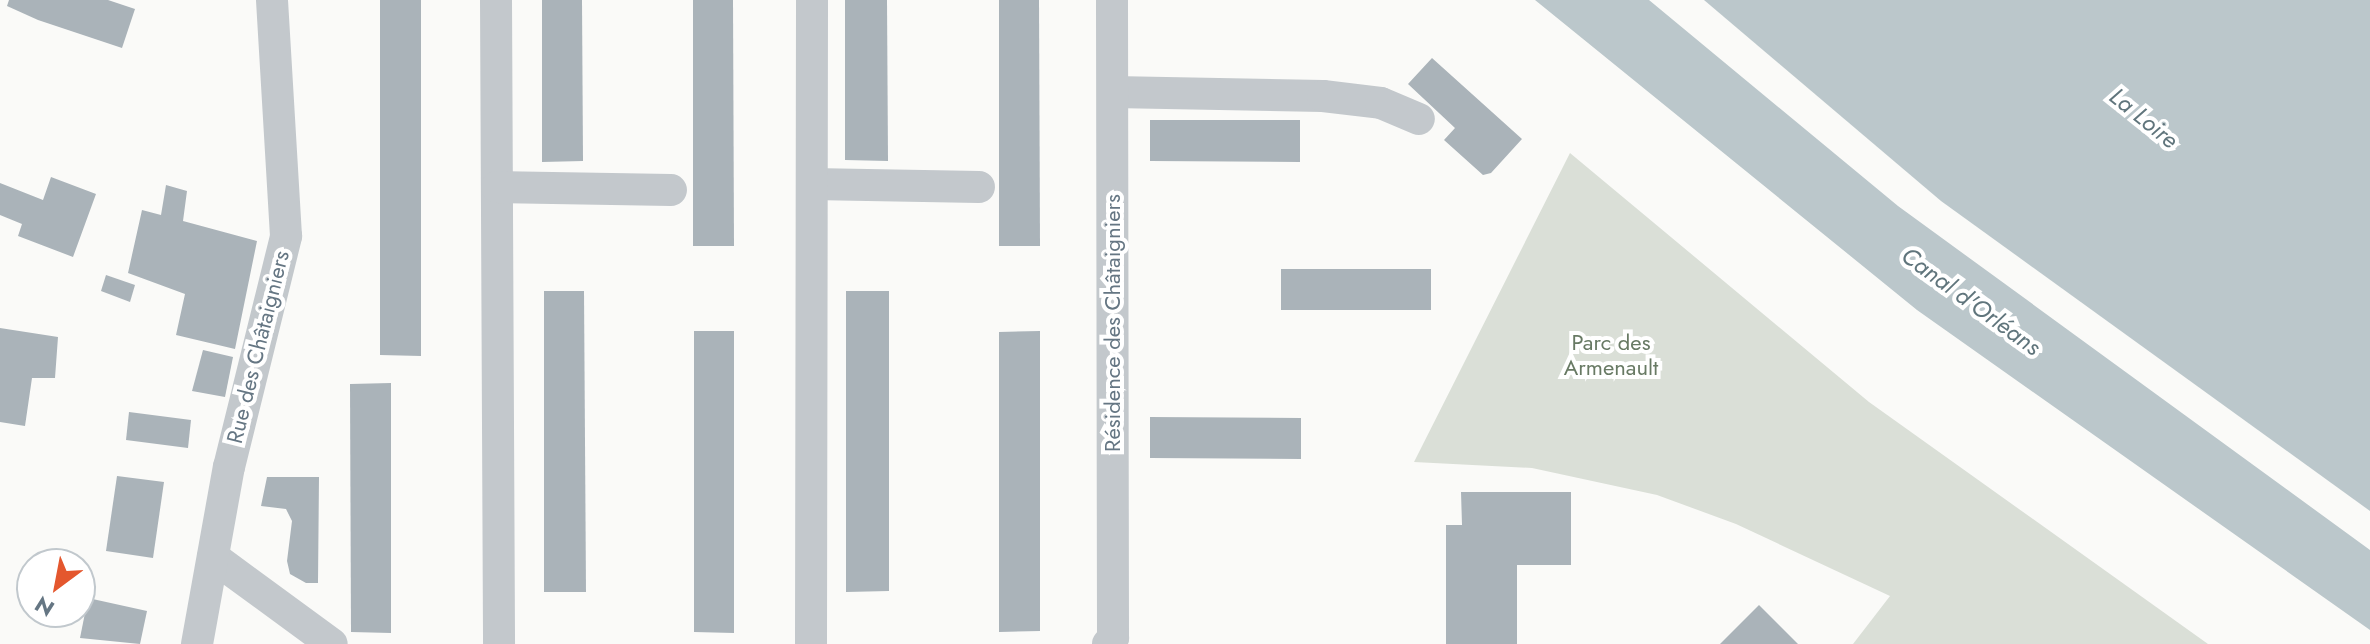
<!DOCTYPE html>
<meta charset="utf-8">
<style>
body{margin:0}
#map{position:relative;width:2370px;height:644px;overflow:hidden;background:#fafaf8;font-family:Jost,sans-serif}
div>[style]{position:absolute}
.green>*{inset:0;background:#dadfd7}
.water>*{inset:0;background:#bbc7cb}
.building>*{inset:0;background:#aab3b9}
.minor>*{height:32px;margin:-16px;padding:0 16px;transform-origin:16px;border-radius:16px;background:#c3c8cc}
span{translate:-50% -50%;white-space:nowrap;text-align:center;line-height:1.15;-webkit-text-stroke:8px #fff;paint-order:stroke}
.street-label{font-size:22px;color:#657683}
.park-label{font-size:22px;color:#687a64}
.water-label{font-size:24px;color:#60757c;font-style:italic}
.north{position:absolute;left:16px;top:548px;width:80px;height:80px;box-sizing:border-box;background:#fff;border:2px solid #c1c8cd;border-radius:50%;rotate:212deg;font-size:22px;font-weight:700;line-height:32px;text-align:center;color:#657683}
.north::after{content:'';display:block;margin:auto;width:28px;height:36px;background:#e4572e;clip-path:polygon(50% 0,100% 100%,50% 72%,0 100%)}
</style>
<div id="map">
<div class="green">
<i style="clip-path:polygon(1570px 153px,1869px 402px,2208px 644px,1853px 644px,1890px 596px,1736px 524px,1657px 495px,1532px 468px,1414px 462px)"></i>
</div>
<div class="water">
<i style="clip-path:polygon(1535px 0,1649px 0,1898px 206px,2370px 550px,2370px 630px,1917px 310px)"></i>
<i style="clip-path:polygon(1704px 0,2370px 0,2370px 511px,1941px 201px)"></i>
</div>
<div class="building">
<i style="clip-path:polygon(9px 0,108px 0,135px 9px,122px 48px,38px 20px,7px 6px)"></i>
<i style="clip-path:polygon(380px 0,421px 0,421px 356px,380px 355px)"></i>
<i style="clip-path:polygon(542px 0,582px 0,583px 161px,542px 162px)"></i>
<i style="clip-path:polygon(693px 0,733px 0,734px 246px,693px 246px)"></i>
<i style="clip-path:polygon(845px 0,887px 0,888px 161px,845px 160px)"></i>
<i style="clip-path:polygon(999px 0,1039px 0,1040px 246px,999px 246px)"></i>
<i style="clip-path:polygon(1432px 58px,1522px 139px,1491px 173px,1483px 175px,1444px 140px,1455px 128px,1408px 84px)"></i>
<i style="clip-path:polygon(1150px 120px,1300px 120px,1300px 162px,1150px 161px)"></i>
<i style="clip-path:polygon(51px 177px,96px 194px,73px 257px,18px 236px,22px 224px,0 215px,0 183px,43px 200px)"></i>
<i style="clip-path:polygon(166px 185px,187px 191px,183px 221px,257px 241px,235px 349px,176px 335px,185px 294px,128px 273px,142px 210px,161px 215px)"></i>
<i style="clip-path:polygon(1281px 269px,1431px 269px,1431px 310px,1281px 310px)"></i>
<i style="clip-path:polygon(106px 275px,135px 285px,130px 302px,101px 291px)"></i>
<i style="clip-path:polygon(544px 291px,584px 291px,586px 592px,544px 592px)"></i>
<i style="clip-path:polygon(846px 291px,889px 291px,889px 591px,846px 592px)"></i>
<i style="clip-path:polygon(0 328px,58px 337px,55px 378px,32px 378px,25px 426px,0 422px)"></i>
<i style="clip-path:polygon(694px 331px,734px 331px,734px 633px,694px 632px)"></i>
<i style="clip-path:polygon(1040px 331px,1040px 631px,999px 632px,999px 332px)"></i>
<i style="clip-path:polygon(203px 350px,233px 357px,225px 397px,192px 391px)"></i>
<i style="clip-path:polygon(391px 383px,391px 633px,351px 632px,350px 384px)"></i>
<i style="clip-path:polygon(129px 412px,191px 420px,188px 448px,126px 440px)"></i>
<i style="clip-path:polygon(1150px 417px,1301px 418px,1301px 459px,1150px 458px)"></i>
<i style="clip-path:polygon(117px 476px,164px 482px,153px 558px,106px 551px)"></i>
<i style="clip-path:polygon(267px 477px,319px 477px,318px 583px,306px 583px,290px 574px,287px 561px,292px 521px,286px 509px,261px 506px)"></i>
<i style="clip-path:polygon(1461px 492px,1571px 492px,1571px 565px,1517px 565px,1517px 644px,1446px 644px,1446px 525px,1462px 525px)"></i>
<i style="clip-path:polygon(88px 598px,147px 611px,140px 644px,80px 638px)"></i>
<i style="clip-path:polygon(1759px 605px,1798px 644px,1720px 644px)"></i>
</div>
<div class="minor">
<i style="left:496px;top:0;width:644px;rotate:89.73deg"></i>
<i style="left:1113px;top:92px;width:210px;rotate:1.1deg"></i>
<i style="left:1323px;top:96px;width:58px;rotate:6.9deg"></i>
<i style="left:1381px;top:103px;width:41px;rotate:22.8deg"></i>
<i style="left:812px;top:184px;width:167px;rotate:1deg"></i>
<i style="left:497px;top:187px;width:174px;rotate:1deg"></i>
<i style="left:213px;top:557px;width:147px;rotate:36.2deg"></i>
<i style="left:197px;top:644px;width:180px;rotate:-79.8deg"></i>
<i style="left:229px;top:467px;width:238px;rotate:-76.1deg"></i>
<i style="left:286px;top:236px;width:236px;rotate:-93.4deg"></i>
<i style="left:811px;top:644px;width:644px;rotate:-89.91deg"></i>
<i style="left:1108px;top:644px;width:8px;rotate:-50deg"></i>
<i style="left:1113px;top:638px;width:638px;rotate:-90.09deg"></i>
</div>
<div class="street-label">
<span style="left:1113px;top:323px;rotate:-90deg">Résidence des Châtaigniers</span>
<span style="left:258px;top:347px;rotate:-76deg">Rue des Châtaigniers</span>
</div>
<div class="park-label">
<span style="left:1611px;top:355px">Parc des<br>Armenault</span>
</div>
<div class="water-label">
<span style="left:2144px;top:118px;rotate:39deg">La Loire</span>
<span style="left:1971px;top:301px;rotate:36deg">Canal d'Orléans</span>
</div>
<div class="north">N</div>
</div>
